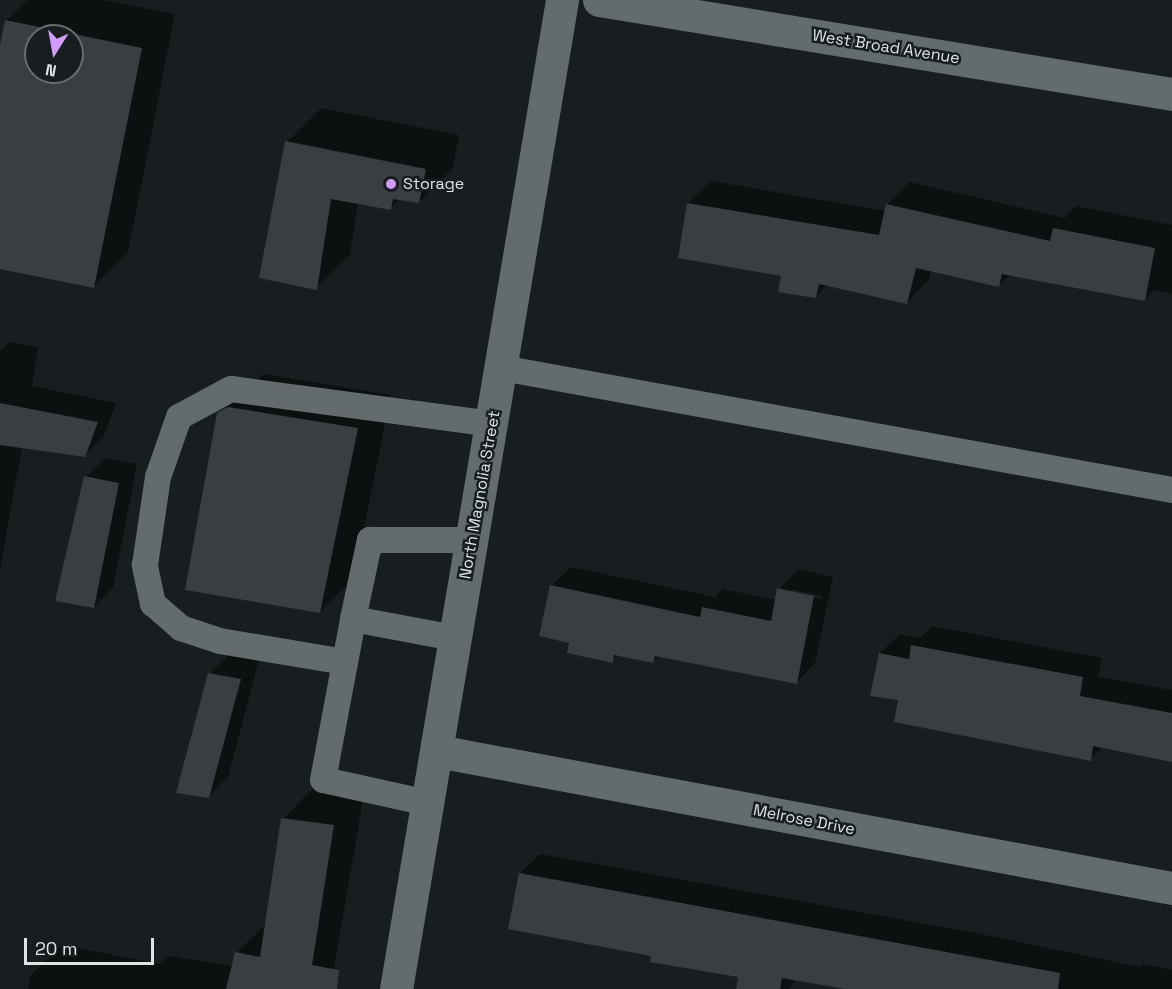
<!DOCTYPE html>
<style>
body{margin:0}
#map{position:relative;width:1172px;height:989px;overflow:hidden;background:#181e20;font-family:"Space Grotesk",sans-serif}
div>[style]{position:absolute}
.shadow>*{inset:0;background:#0007}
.building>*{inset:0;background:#383e41}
.lane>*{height:26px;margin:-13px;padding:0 13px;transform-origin:13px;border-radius:13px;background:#646b6d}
.street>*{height:33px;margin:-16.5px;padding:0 16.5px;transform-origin:16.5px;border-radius:16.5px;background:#646b6d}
.secondary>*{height:33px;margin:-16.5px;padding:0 16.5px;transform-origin:16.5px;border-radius:16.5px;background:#646b6d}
.dots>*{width:16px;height:16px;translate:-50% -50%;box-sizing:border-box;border:3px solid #181e20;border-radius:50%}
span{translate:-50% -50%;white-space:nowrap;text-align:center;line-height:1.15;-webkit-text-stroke:5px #181e20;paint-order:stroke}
.street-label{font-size:16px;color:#dfe4e4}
.poi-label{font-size:16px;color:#dfe4e4}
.left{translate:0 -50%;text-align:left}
.north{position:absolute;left:24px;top:24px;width:60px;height:60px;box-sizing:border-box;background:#181e20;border:2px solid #686d6e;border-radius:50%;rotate:191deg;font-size:16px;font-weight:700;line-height:24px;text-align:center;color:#dfe4e4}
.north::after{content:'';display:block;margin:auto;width:21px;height:27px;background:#d39cfc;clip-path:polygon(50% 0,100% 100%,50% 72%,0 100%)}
.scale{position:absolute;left:24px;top:938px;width:130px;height:27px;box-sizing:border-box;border:3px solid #dfe4e4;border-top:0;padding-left:8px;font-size:18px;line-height:21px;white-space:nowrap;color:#dfe4e4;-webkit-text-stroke:4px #181e20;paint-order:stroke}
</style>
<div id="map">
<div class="shadow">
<i style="clip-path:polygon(evenodd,27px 0,104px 0,175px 14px,128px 252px,94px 286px,0 267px,0 52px,6px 21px,27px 0,36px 36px,72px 36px,72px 72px,36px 72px,36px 36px)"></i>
<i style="clip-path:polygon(321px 108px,459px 135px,453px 168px,419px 202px,400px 199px,390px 209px,358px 202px,350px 254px,316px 288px,287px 142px)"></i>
<i style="clip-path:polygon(711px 181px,886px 211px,888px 204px,910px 182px,1065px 218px,1076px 206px,1172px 225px,1172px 294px,1154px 290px,1145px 300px,1011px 274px,999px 285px,931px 270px,929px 280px,907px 302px,828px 284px,816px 297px,688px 203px)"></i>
<i style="clip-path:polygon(9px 342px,38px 347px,32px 386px,116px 403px,104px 436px,84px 456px,22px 447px,0 570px,0 351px)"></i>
<i style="clip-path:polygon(264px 374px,391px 395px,354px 578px,320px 612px,219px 414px)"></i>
<i style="clip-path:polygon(105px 458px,137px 464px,113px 588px,94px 607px,86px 477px)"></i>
<i style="clip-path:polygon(evenodd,571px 567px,715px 597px,723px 589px,776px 600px,779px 589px,798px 569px,833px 577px,815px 663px,796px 683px,659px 655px,653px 661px,619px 654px,612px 661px,571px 642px,551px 586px,571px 567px,791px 589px,822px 596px,821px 599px,791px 592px,791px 589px)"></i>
<i style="clip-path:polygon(932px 626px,1102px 658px,1098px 677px,1172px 690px,1172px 760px,1103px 747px,1090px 759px,900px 699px,880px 653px,900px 634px,920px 638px)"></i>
<i style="clip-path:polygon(229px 654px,259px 660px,228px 777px,209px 796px,209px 674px)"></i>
<i style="clip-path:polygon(313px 788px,364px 794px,334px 969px,323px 980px,321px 989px,28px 989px,31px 975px,62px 945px,160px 964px,169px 956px,233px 966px,236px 953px,267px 923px,283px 819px)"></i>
<i style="clip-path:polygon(540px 854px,976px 933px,1140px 967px,1143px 964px,1172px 970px,1172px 989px,853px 989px,797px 979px,789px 989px,737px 989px,739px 976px,653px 955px,520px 873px)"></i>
</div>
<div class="building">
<i style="clip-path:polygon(evenodd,5px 20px,142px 48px,94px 288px,0 269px,0 45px,5px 20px,36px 36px,72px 36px,72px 72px,36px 72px,36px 36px)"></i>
<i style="clip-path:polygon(285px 141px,426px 169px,419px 203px,393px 199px,391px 210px,331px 199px,317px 290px,259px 278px)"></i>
<i style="clip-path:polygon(687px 203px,879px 235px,886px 204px,1050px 241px,1053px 228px,1155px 248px,1145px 301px,1002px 274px,999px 287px,916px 268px,907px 304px,819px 284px,816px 298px,778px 292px,781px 276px,678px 258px)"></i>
<i style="clip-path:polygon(0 403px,98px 422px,85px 457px,0 445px)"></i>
<i style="clip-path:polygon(228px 407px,358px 428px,320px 613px,185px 590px,217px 413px)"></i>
<i style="clip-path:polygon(84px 476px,119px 483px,94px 608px,55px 601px)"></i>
<i style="clip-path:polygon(550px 585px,700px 617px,702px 607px,771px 621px,777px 588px,814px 596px,797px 684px,655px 656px,653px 663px,614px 655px,613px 663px,567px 653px,569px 643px,539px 636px)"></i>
<i style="clip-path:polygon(911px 645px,1083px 677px,1080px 696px,1172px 713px,1172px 762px,1093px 746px,1091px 761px,894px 722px,898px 700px,870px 696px,879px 653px,909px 659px)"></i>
<i style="clip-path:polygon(208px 673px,241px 679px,209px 798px,176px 793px)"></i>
<i style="clip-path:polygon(281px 818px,334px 825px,312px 965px,339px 970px,337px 989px,226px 989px,235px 952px,260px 957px)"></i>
<i style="clip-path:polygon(519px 873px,1060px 973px,1058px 989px,845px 989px,782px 978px,780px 989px,736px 989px,738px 977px,650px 962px,651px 956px,508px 929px)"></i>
</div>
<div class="lane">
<i style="left:502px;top:368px;width:681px;rotate:10.32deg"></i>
<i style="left:353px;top:619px;width:81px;rotate:-77.9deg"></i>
<i style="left:370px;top:540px;width:102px"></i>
<i style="left:345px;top:662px;width:127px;rotate:-170.5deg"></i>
<i style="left:220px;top:641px;width:41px;rotate:-161.6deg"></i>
<i style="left:181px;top:628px;width:37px;rotate:-139deg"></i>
<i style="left:153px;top:604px;width:40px;rotate:-102deg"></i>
<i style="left:145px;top:565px;width:89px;rotate:-81.6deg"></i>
<i style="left:158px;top:477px;width:64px;rotate:-70.7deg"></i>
<i style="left:179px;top:417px;width:59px;rotate:-28.3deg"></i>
<i style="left:231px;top:389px;width:263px;rotate:7.6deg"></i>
<i style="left:428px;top:803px;width:107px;rotate:-167.6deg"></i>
<i style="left:323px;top:780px;width:164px;rotate:-79.4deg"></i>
<i style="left:353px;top:619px;width:104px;rotate:10.6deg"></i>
</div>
<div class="street">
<i style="left:437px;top:751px;width:748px;rotate:10.56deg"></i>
</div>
<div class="secondary">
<i style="left:599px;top:0;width:581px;rotate:9.32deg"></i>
<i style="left:396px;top:989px;width:1003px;rotate:-80.47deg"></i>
</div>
<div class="dots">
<i style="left:391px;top:184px;background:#d39cfc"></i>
</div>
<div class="street-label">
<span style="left:886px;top:47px;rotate:9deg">West Broad Avenue</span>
<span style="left:480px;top:495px;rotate:-80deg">North Magnolia Street</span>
<span style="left:804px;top:820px;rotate:11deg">Melrose Drive</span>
</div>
<div class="poi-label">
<span class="left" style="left:403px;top:184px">Storage</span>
</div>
<div class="north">N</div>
<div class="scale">20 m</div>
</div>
